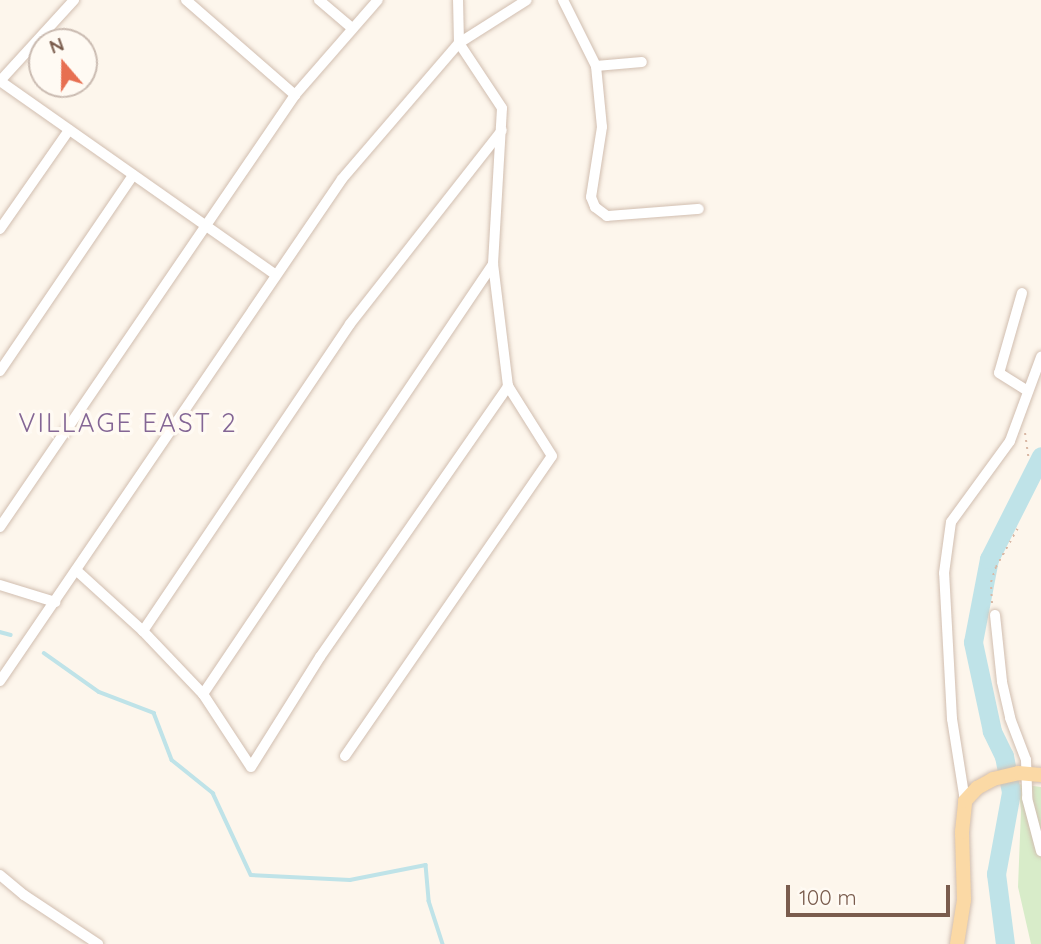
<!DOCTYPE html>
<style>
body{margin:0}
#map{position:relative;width:1041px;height:944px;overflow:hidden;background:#fdf6ec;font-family:Quicksand,sans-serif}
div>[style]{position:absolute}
.green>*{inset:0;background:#d8ecc9}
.stream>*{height:3.5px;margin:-1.75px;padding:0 1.75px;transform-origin:1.75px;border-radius:1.75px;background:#bfe3e8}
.river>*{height:19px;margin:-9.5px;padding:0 9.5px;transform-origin:9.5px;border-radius:9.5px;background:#bfe3e8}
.path>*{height:2px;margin-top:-1px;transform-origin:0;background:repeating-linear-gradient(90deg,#d9b8a5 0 2px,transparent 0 7px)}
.roads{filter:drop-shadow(0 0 2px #d1beb0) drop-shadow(0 0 2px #d1beb0)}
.minor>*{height:10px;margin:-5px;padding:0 5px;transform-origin:5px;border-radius:5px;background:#fff}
.major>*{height:14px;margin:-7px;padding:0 7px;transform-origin:7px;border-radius:7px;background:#fbd9a5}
span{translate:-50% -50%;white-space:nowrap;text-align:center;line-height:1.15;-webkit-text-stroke:7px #fffaf3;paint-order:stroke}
.neighbourhood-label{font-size:26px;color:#846695;letter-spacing:2px}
.north{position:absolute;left:28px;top:28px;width:70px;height:70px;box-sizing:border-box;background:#fffaf3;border:2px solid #cabbb1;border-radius:50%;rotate:340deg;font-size:19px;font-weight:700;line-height:28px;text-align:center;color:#7a5c4d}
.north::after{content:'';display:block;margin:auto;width:24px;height:32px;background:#e76f51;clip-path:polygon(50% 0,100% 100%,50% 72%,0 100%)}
.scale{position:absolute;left:786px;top:885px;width:164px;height:32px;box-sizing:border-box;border:4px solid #7a5c4d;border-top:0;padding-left:9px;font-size:21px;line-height:24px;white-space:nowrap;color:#7a5c4d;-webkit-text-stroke:5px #fffaf3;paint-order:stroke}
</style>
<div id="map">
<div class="green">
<i style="clip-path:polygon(1018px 784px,1041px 787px,1041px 944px,1031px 944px,1018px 887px,1021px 810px)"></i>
</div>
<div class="stream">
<i style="left:0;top:632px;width:11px;rotate:15deg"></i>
<i style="left:44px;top:653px;width:67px;rotate:35.3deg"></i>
<i style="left:99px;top:692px;width:59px;rotate:20.9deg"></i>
<i style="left:154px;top:713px;width:50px;rotate:69deg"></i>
<i style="left:172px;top:760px;width:53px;rotate:38.8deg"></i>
<i style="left:213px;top:793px;width:90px;rotate:65.1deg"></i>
<i style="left:251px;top:875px;width:99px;rotate:2.9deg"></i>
<i style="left:350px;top:880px;width:77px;rotate:-11.2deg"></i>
<i style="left:426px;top:865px;width:36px;rotate:85deg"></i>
<i style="left:429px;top:901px;width:45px;rotate:72deg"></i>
</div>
<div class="river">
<i style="left:1005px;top:944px;width:71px;rotate:-97.3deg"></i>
<i style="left:996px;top:874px;width:83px;rotate:-79.6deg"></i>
<i style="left:1011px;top:792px;width:37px;rotate:-101deg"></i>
<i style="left:1004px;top:756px;width:28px;rotate:-116deg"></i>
<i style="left:992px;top:731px;width:91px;rotate:-102.1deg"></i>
<i style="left:973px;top:642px;width:85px;rotate:-79.1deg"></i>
<i style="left:989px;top:559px;width:115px;rotate:-63.2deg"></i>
</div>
<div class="path">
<i style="left:1025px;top:433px;width:27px;rotate:82deg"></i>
<i style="left:992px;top:603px;width:21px;rotate:-93deg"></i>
<i style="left:991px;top:582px;width:16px;rotate:-72deg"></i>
<i style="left:996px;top:567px;width:47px;rotate:-60.7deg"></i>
</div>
<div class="roads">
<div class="minor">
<i style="left:186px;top:0;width:145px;rotate:41.1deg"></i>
<i style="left:319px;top:0;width:43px;rotate:40.3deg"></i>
<i style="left:563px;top:0;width:74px;rotate:63.4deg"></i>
<i style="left:596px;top:66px;width:61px;rotate:84.4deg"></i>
<i style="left:602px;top:127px;width:71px;rotate:98.9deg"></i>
<i style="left:591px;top:197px;width:11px;rotate:68deg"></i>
<i style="left:595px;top:207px;width:15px;rotate:37deg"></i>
<i style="left:607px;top:216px;width:92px;rotate:-4.4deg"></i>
<i style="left:596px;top:66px;width:46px;rotate:-5deg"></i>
<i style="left:0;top:81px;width:336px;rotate:35.1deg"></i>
<i style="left:0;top:81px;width:110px;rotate:-47.6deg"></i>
<i style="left:0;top:229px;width:121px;rotate:-55.1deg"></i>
<i style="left:1022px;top:293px;width:83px;rotate:106deg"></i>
<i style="left:999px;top:373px;width:32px;rotate:32deg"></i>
<i style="left:0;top:371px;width:237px;rotate:-55.8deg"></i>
<i style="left:0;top:527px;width:523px;rotate:-55.67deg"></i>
<i style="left:295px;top:95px;width:126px;rotate:-48.9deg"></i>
<i style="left:76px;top:570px;width:91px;rotate:42.3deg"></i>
<i style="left:143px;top:631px;width:87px;rotate:46.4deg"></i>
<i style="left:203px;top:694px;width:87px;rotate:56.7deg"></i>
<i style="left:251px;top:767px;width:130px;rotate:-57.9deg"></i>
<i style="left:320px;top:657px;width:330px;rotate:-55.2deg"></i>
<i style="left:0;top:585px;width:58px;rotate:17.2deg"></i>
<i style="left:995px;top:615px;width:67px;rotate:84deg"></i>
<i style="left:1002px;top:682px;width:37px;rotate:77deg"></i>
<i style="left:1010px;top:718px;width:45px;rotate:69.1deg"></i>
<i style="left:1026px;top:760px;width:38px;rotate:88deg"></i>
<i style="left:1027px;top:798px;width:55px;rotate:75.2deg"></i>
<i style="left:143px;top:631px;width:370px;rotate:-56deg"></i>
<i style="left:350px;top:324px;width:246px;rotate:-51.9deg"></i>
<i style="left:0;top:681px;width:607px;rotate:-55.73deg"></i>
<i style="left:342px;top:179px;width:179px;rotate:-49.3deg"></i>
<i style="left:459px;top:43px;width:80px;rotate:-32.3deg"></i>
<i style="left:203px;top:694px;width:519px;rotate:-56deg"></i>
<i style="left:345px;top:756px;width:364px;rotate:-55.4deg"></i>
<i style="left:552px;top:456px;width:83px;rotate:-122.2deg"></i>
<i style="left:508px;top:386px;width:123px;rotate:-97deg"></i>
<i style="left:493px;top:264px;width:156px;rotate:-86.7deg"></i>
<i style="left:502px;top:108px;width:78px;rotate:-123.5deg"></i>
<i style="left:459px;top:43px;width:43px;rotate:-91.3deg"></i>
<i style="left:965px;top:801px;width:83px;rotate:-99deg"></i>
<i style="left:952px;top:719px;width:146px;rotate:-93.1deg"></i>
<i style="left:944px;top:573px;width:51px;rotate:-82.2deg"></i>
<i style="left:951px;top:522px;width:100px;rotate:-53.9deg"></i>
<i style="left:1010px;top:441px;width:90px;rotate:-69.7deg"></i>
<i style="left:0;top:875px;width:31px;rotate:40deg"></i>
<i style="left:24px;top:895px;width:89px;rotate:33.5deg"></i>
</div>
<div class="major">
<i style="left:957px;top:944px;width:45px;rotate:-81deg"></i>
<i style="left:964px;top:900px;width:68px;rotate:-91.7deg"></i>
<i style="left:962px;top:832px;width:31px;rotate:-84deg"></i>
<i style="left:965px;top:801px;width:18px;rotate:-47deg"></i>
<i style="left:977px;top:788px;width:18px;rotate:-29deg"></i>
<i style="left:993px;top:779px;width:26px;rotate:-13deg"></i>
<i style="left:1018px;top:773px;width:23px;rotate:5deg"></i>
</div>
</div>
<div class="neighbourhood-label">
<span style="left:128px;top:423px">VILLAGE EAST 2</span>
</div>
<div class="north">N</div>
<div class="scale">100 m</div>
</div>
